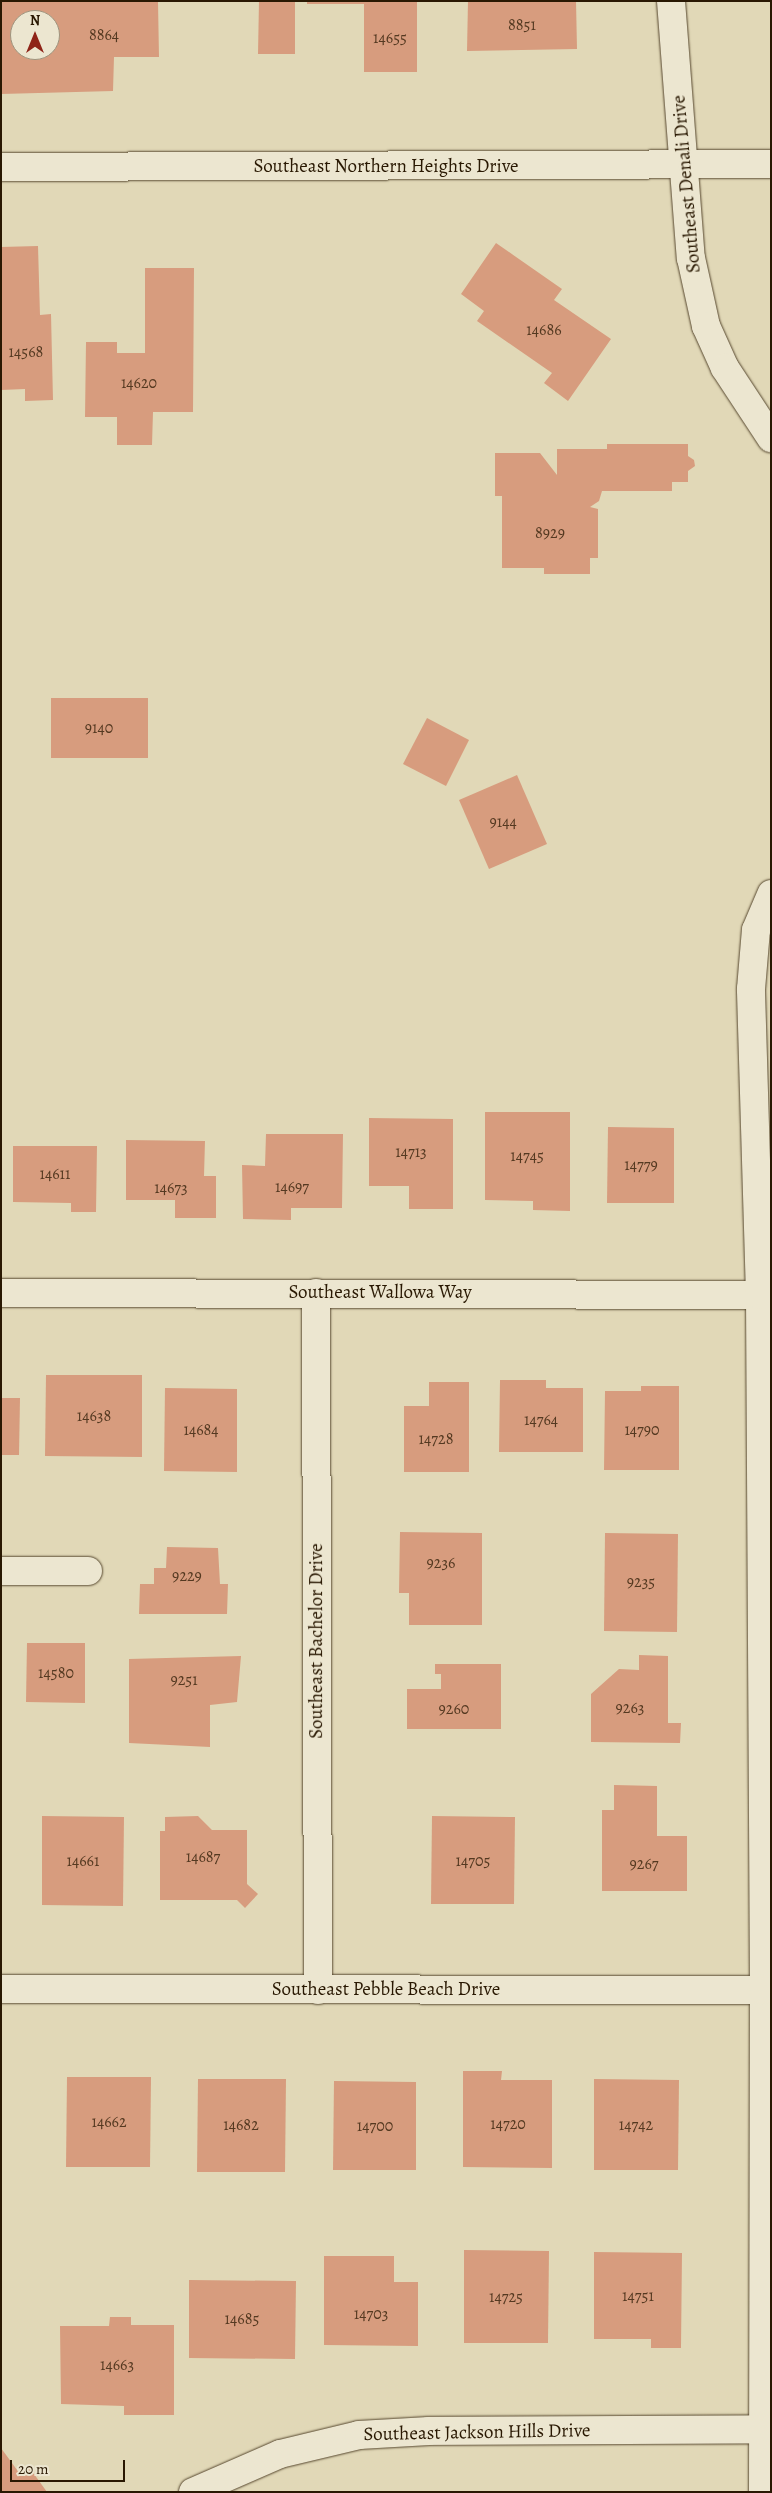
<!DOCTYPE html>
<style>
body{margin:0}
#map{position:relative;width:772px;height:2493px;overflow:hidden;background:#e1d8b7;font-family:Alegreya,serif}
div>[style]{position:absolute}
.building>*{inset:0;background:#d79c7e}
.roads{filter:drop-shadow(0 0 1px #57482f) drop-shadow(0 0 1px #57482f)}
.minor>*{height:28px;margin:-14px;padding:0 14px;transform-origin:14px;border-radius:14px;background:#ece6d0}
span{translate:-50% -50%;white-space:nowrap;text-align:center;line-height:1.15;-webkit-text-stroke:4px #ece6d0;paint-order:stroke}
.number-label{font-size:16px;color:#543921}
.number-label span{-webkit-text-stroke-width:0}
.street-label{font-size:19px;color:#291802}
.frame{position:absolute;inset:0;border:2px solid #291802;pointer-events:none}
.north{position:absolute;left:10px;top:10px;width:50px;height:50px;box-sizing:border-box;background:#ece6d0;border:1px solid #9e947e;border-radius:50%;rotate:0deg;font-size:14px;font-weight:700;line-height:20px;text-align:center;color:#291802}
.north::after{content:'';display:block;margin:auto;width:18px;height:22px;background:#8f2418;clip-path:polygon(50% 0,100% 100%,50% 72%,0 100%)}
.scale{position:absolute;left:10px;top:2460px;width:115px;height:22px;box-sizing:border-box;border:2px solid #291802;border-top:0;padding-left:6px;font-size:15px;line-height:18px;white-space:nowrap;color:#291802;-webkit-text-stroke:4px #ece6d0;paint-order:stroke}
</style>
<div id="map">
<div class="building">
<i style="clip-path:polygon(evenodd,1px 1px,158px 2px,159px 57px,114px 57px,113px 91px,1px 94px,1px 1px,20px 20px,50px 20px,50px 50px,20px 50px,20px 20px)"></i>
<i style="clip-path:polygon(259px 1px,295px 1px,295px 54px,258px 54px)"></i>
<i style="clip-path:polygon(307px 1px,417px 1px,417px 72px,364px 72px,364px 4px,307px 4px)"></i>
<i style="clip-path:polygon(468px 1px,576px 1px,577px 49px,467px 51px)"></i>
<i style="clip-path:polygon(496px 243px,562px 289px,554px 300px,611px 339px,568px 401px,544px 383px,552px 373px,477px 321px,484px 311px,461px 294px)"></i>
<i style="clip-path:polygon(38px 246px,40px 315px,51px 314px,53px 400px,25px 401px,25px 389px,1px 390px,1px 247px)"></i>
<i style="clip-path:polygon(145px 268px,194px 268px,193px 412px,153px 412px,152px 445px,117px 445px,117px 417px,85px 417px,86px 342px,117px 342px,117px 353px,145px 353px)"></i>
<i style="clip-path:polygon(607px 444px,688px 444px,688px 456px,694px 460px,695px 466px,688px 471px,688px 482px,672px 482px,672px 491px,602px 491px,599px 501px,590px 507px,598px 509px,598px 558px,590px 558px,590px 574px,544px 574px,544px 568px,502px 568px,502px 496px,495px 496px,495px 453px,540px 453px,557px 475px,557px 449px,607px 449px)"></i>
<i style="clip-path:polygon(51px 698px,148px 698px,148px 758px,51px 758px)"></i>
<i style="clip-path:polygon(427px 718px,469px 740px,446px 786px,403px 764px)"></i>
<i style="clip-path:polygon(517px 775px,547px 844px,489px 869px,459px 800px)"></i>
<i style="clip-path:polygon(485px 1112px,570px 1112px,570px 1211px,533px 1210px,533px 1201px,485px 1200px)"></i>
<i style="clip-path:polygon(369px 1118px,453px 1119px,453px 1209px,409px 1209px,409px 1186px,369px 1186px)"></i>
<i style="clip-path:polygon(608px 1127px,674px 1128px,674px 1203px,607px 1203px)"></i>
<i style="clip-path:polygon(266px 1134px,343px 1134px,342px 1208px,291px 1208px,291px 1220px,243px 1219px,242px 1165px,265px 1166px)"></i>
<i style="clip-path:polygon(126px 1140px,205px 1141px,204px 1176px,216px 1176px,216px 1218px,175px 1218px,175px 1200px,126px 1200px)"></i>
<i style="clip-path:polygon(13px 1146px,97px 1146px,96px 1212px,71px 1212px,71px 1203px,13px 1202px)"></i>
<i style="clip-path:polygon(46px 1375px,142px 1375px,142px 1457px,45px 1456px)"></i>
<i style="clip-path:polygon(500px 1380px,546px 1380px,546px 1388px,583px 1388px,583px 1452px,499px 1452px)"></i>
<i style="clip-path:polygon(429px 1382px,469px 1382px,469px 1472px,404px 1472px,404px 1406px,429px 1406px)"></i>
<i style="clip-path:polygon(641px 1386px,679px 1386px,679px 1470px,604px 1470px,605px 1391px,641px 1391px)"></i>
<i style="clip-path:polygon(165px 1388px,237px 1389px,237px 1472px,164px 1471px)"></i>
<i style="clip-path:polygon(1px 1398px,20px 1398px,19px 1455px,1px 1455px)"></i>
<i style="clip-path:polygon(400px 1532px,482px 1533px,482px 1625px,409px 1625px,409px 1593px,399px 1593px)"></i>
<i style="clip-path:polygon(605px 1533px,678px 1534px,677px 1632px,604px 1631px)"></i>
<i style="clip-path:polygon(167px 1547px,218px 1548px,220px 1584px,228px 1584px,227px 1614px,139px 1614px,140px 1584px,154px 1584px,154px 1568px,166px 1568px)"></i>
<i style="clip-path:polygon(27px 1643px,85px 1643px,85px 1703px,26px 1702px)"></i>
<i style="clip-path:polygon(639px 1655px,668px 1656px,668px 1723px,681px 1723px,680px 1743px,591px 1742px,591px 1694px,619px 1669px,639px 1670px)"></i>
<i style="clip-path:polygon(241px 1656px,237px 1702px,210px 1705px,210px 1747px,129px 1743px,129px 1659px)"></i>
<i style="clip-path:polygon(435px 1664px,501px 1664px,501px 1729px,407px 1729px,407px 1689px,441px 1689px,441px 1674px,435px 1674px)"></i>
<i style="clip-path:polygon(614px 1785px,657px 1786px,657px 1836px,687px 1836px,687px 1891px,602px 1891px,602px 1810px,614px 1810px)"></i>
<i style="clip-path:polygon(42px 1816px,124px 1817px,123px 1906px,42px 1905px)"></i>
<i style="clip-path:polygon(198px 1816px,212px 1830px,247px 1830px,247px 1884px,258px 1894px,245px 1908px,237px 1900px,160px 1900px,160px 1831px,165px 1831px,165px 1817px)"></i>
<i style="clip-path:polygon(432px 1816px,515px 1817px,514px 1904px,431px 1904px)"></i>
<i style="clip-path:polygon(463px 2071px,502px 2071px,501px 2080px,552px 2080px,552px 2168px,463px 2167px)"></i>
<i style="clip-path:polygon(67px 2077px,151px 2077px,150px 2167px,66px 2167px)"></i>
<i style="clip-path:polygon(198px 2079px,286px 2079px,285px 2172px,197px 2172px)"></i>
<i style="clip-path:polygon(594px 2079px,679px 2080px,678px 2170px,594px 2170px)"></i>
<i style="clip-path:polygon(334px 2081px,416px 2082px,416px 2170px,333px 2170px)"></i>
<i style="clip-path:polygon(464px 2250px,549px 2251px,548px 2343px,464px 2343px)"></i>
<i style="clip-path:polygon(594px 2252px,682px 2253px,681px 2348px,651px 2348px,651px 2339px,594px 2339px)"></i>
<i style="clip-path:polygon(324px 2256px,394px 2256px,394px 2282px,418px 2282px,418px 2346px,324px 2345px)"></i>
<i style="clip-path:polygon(189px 2280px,296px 2281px,295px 2359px,189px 2358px)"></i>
<i style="clip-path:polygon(110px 2317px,131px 2317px,131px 2325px,174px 2325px,174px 2415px,124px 2415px,124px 2406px,61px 2404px,60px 2326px,109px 2326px)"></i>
<i style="clip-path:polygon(1px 2448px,20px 2474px,29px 2467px,47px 2492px,1px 2492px)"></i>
</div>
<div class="roads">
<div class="minor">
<i style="left:671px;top:1px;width:258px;rotate:85.6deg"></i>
<i style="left:691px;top:258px;width:70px;rotate:77.6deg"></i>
<i style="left:706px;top:326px;width:46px;rotate:65.7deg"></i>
<i style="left:725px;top:368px;width:84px;rotate:56.7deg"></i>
<i style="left:1px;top:167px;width:770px;rotate:-0.22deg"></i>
<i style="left:1px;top:1293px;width:759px;rotate:0.15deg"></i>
<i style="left:316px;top:1293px;width:697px;rotate:89.84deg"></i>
<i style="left:1px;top:1571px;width:87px"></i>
<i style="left:1px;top:1989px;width:770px;rotate:0.07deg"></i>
<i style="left:193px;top:2492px;width:95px;rotate:-23.6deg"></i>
<i style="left:280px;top:2454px;width:81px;rotate:-13.5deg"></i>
<i style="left:359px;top:2435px;width:70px;rotate:-3.3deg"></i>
<i style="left:429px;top:2431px;width:342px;rotate:-0.3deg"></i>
<i style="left:763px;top:2492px;width:502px;rotate:-89.89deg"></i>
<i style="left:764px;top:1990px;width:695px;rotate:-90.33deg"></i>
<i style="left:760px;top:1295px;width:306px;rotate:-91.7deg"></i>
<i style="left:751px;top:989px;width:59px;rotate:-85.2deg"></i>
<i style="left:756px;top:930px;width:39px;rotate:-67deg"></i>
</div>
</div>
<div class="number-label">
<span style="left:522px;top:25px">8851</span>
<span style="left:104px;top:35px">8864</span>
<span style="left:390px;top:38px">14655</span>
<span style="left:544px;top:330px">14686</span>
<span style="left:26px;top:352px">14568</span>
<span style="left:139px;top:383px">14620</span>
<span style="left:550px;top:533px">8929</span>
<span style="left:99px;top:728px">9140</span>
<span style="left:503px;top:822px">9144</span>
<span style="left:411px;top:1152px">14713</span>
<span style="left:527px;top:1156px">14745</span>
<span style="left:641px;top:1165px">14779</span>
<span style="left:55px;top:1174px">14611</span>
<span style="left:292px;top:1187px">14697</span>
<span style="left:171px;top:1188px">14673</span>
<span style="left:94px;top:1416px">14638</span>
<span style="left:541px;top:1420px">14764</span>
<span style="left:201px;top:1430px">14684</span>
<span style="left:642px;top:1430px">14790</span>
<span style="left:436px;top:1439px">14728</span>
<span style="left:441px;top:1563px">9236</span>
<span style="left:187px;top:1576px">9229</span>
<span style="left:641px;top:1582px">9235</span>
<span style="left:56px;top:1673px">14580</span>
<span style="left:184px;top:1680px">9251</span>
<span style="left:630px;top:1708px">9263</span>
<span style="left:454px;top:1709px">9260</span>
<span style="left:203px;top:1857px">14687</span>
<span style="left:83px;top:1861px">14661</span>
<span style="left:473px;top:1861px">14705</span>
<span style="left:644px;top:1864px">9267</span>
<span style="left:109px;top:2122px">14662</span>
<span style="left:508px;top:2124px">14720</span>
<span style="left:241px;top:2125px">14682</span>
<span style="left:636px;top:2125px">14742</span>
<span style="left:375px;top:2126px">14700</span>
<span style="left:638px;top:2296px">14751</span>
<span style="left:506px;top:2297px">14725</span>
<span style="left:371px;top:2314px">14703</span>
<span style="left:242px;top:2319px">14685</span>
<span style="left:117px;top:2365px">14663</span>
</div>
<div class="street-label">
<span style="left:386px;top:167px">Southeast Northern Heights Drive</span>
<span style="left:687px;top:184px;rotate:-95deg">Southeast Denali Drive</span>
<span style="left:380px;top:1293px">Southeast Wallowa Way</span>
<span style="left:317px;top:1641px;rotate:-90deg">Southeast Bachelor Drive</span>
<span style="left:386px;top:1990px">Southeast Pebble Beach Drive</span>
<span style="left:477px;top:2433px;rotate:-1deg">Southeast Jackson Hills Drive</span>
</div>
<div class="frame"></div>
<div class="north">N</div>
<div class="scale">20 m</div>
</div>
